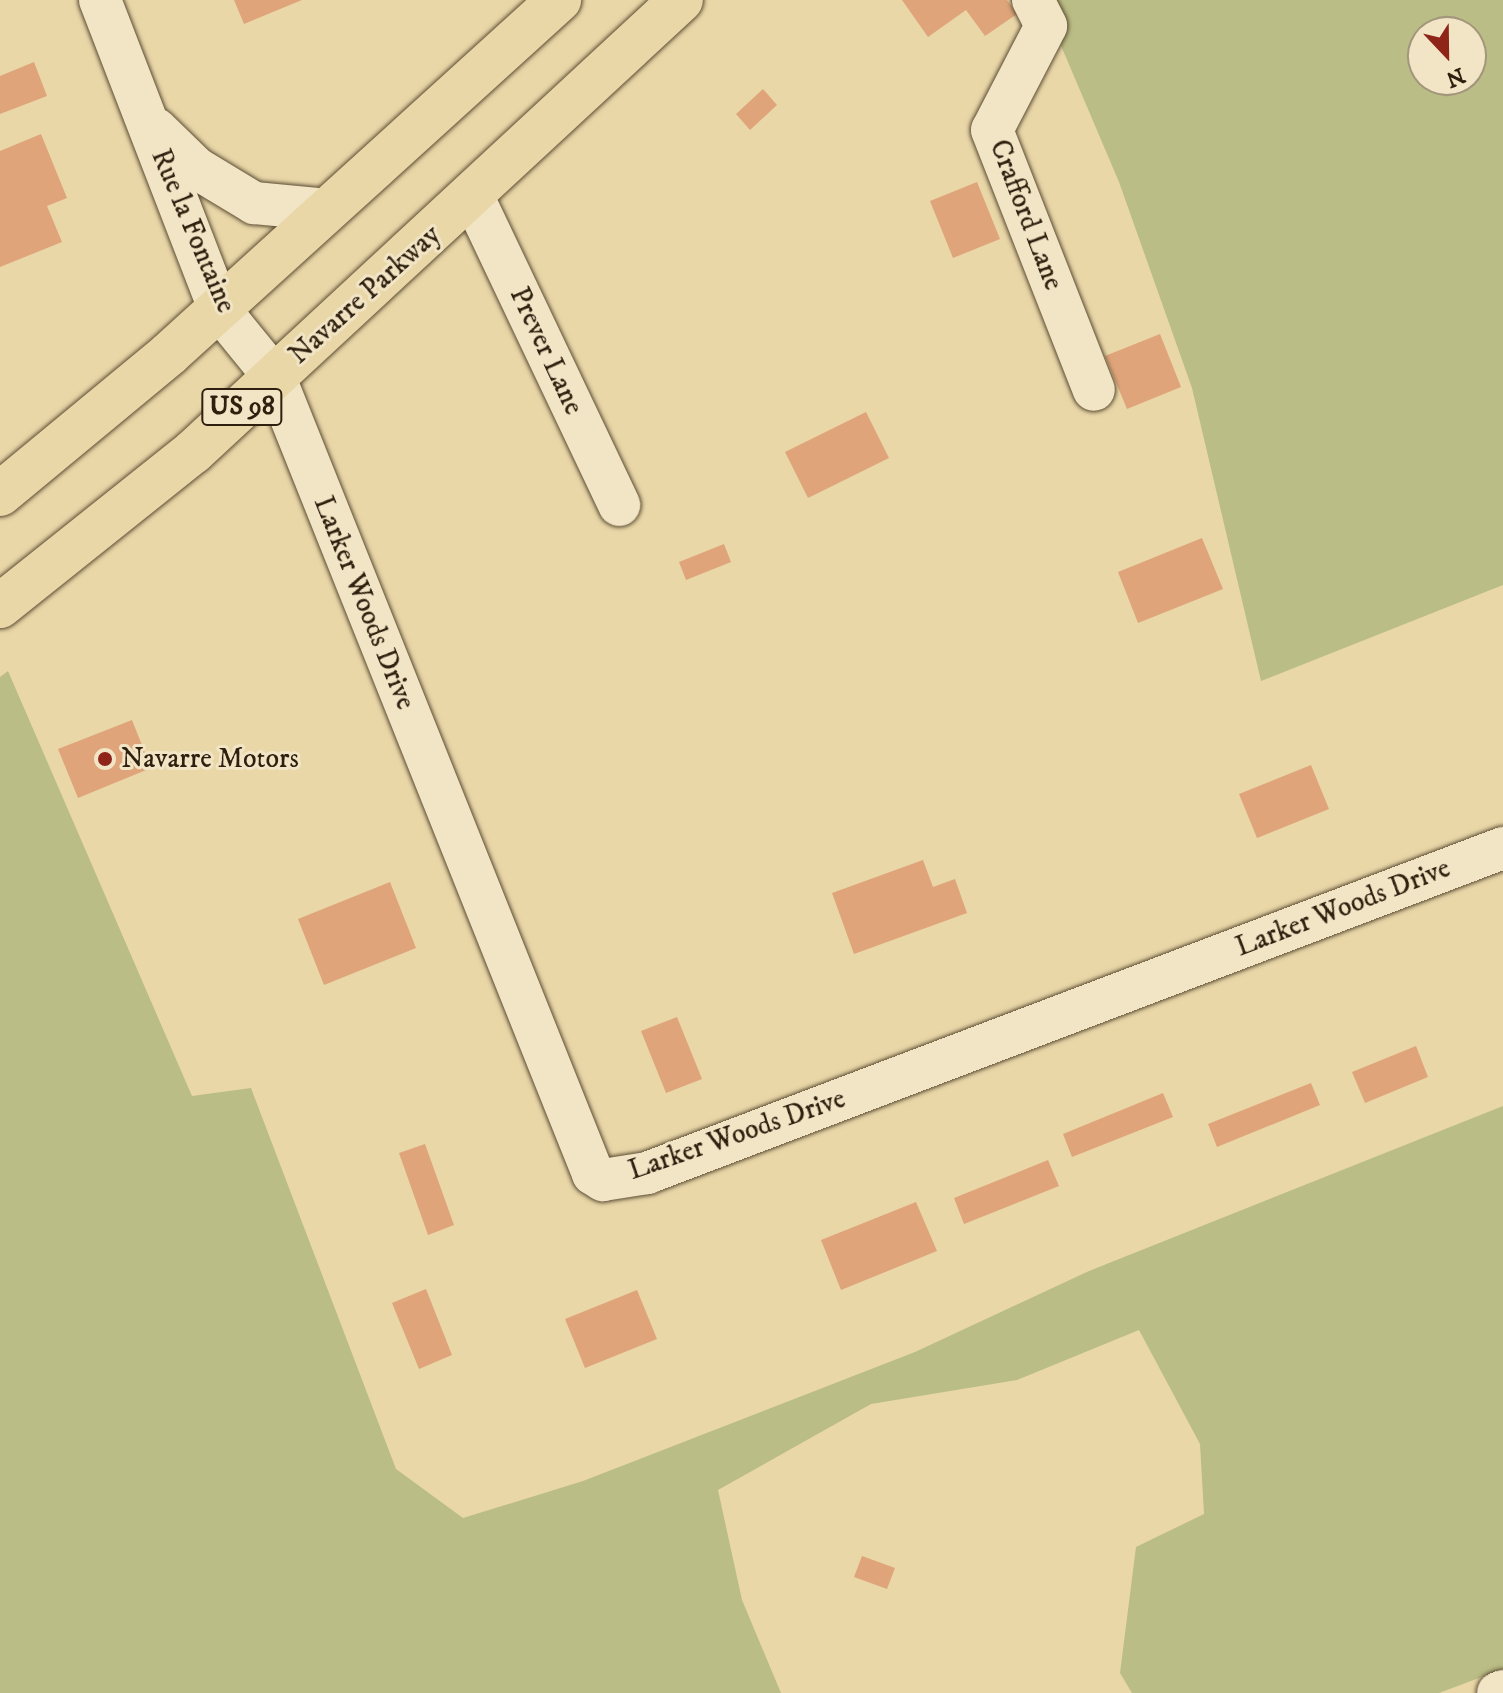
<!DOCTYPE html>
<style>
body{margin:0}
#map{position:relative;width:1503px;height:1693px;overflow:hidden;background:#e9d7a8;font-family:"IM FELL DW Pica",serif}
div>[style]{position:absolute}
.green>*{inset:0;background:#babd85}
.building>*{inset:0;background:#dfa47a}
.roads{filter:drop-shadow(0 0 2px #5d4d34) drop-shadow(0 0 2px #5d4d34)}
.minor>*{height:42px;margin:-21px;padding:0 21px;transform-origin:21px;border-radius:21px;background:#f1e5c6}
.highway>*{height:44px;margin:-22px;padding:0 22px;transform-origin:22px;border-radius:22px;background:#e9d7a8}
.dots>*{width:22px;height:22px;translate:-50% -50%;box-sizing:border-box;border:4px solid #f1e5c6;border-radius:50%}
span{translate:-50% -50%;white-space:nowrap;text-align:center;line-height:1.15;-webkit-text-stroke:6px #f1e5c6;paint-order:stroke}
.shield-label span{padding:2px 6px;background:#f1e5c6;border:2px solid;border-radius:6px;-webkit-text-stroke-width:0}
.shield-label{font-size:26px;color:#2e1f0e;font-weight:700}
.street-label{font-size:28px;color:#2e1f0e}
.poi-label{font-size:28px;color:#2e1f0e}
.left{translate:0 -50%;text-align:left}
.north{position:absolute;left:1407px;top:16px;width:80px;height:80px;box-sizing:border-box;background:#f1e5c6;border:2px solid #a3967c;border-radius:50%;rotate:158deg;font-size:22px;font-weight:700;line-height:32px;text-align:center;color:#2e1f0e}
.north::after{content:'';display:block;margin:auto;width:28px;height:36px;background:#8f2418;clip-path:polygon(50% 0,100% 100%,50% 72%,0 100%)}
</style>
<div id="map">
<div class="green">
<i style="clip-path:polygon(evenodd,1053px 0,1503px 0,1503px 585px,1261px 681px,1192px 388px,1119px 182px,1059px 41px,1053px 0,1423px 32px,1471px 32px,1471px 80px,1423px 80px,1423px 32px)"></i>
<i style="clip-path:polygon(8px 671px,192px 1096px,251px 1088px,396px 1469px,463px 1518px,583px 1481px,915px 1352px,1089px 1271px,1503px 1106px,1503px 1669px,1439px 1693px,1132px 1693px,1120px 1673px,1136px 1547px,1204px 1514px,1200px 1444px,1139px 1330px,1017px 1380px,871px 1404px,718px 1490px,742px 1600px,781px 1693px,0 1693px,0 677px)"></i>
</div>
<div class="building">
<i style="clip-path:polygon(234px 0,302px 0,244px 24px)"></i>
<i style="clip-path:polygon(902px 0,1007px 0,1017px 14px,985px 36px,966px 10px,928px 37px)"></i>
<i style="clip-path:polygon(34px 62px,47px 96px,0 114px,0 76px)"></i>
<i style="clip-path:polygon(763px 89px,777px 105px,750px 130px,736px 114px)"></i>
<i style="clip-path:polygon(41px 134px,67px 198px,47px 206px,62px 242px,0 267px,0 151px)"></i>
<i style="clip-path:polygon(977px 182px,1000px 239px,953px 258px,930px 201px)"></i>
<i style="clip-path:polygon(1160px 334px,1181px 387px,1127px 409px,1105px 356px)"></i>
<i style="clip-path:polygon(866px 412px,889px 458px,808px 498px,785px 452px)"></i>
<i style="clip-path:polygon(1202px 538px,1223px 589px,1138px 623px,1118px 572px)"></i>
<i style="clip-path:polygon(724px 544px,731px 562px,686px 580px,679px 562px)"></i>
<i style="clip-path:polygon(132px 720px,151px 768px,78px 798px,58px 749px)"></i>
<i style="clip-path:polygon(1311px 765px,1329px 809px,1257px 838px,1239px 794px)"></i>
<i style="clip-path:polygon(923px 860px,933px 887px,955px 879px,967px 913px,854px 954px,832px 893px)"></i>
<i style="clip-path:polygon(390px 882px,416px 948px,324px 985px,298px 919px)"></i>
<i style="clip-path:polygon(677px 1017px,702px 1079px,666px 1093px,641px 1031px)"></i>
<i style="clip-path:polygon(1416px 1046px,1428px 1077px,1365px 1103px,1352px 1072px)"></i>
<i style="clip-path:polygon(1311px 1083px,1320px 1105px,1217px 1147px,1208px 1124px)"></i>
<i style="clip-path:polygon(1163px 1093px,1173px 1117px,1072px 1157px,1063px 1134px)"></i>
<i style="clip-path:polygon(425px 1144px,454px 1225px,428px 1235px,399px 1153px)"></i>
<i style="clip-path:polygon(1048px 1160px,1059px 1186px,964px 1224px,954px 1198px)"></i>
<i style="clip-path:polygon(916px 1202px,937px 1251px,841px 1290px,821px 1240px)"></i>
<i style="clip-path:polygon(426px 1289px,452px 1355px,419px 1369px,392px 1303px)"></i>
<i style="clip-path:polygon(637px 1290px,657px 1339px,585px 1368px,565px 1319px)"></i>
<i style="clip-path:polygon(862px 1556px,895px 1568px,887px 1589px,854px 1577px)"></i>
</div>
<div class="roads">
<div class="minor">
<i style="left:100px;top:0;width:331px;rotate:68.9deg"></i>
<i style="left:219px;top:309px;width:89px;rotate:50.9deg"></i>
<i style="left:275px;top:378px;width:857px;rotate:68.22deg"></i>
<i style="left:593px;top:1174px;width:12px;rotate:31deg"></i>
<i style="left:603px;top:1180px;width:45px;rotate:-9deg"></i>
<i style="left:647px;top:1173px;width:916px;rotate:-20.79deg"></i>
<i style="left:1033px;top:0;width:29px;rotate:63deg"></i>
<i style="left:1046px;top:26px;width:117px;rotate:117.4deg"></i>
<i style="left:992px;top:130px;width:279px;rotate:68.6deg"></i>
<i style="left:156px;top:129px;width:56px;rotate:44.3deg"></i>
<i style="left:196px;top:168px;width:68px;rotate:31.1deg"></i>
<i style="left:254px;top:203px;width:74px;rotate:5.4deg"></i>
<i style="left:473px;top:197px;width:341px;rotate:64.6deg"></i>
<i style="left:1498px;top:1693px;width:5px;rotate:-22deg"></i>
</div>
<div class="highway">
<i style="left:0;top:494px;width:219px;rotate:-39.6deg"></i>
<i style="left:169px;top:354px;width:527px;rotate:-42.23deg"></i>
<i style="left:0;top:606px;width:247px;rotate:-38.6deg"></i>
<i style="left:193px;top:452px;width:665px;rotate:-42.81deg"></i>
</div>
</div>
<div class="dots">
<i style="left:105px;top:759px;background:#8f2418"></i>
</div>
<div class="shield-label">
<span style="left:242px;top:407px">US 98</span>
</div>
<div class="street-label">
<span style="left:1026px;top:215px;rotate:69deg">Crafford Lane</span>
<span style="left:193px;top:231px;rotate:67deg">Rue la Fontaine</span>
<span style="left:365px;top:295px;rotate:-42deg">Navarre Parkway</span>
<span style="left:546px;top:351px;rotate:65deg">Prever Lane</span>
<span style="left:364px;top:603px;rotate:68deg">Larker Woods Drive</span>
<span style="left:1343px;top:908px;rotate:-21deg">Larker Woods Drive</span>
<span style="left:737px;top:1135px;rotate:-19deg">Larker Woods Drive</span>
</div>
<div class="poi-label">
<span class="left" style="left:121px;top:759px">Navarre Motors</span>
</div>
<div class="north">N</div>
</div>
